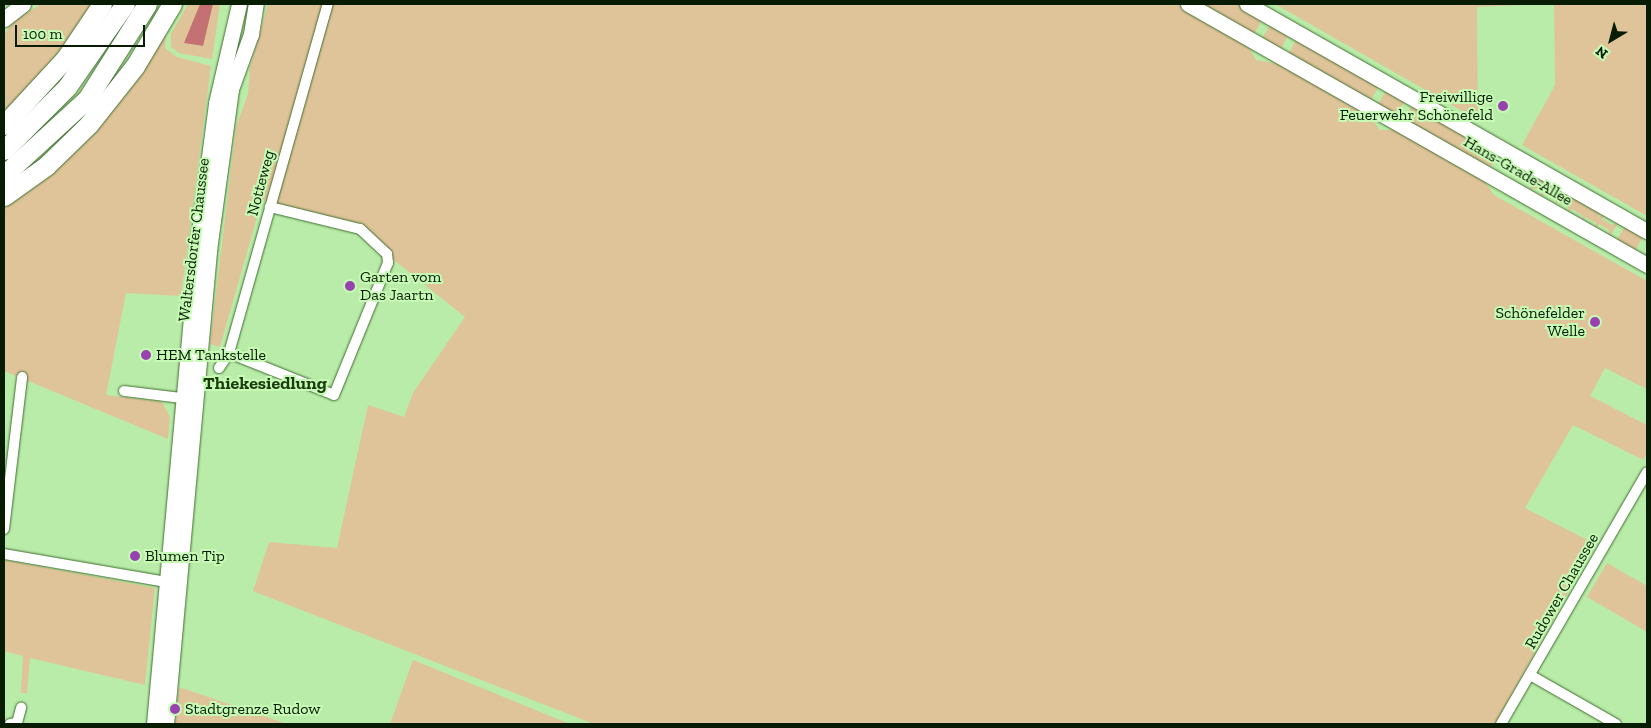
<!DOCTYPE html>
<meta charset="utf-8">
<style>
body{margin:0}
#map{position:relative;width:1651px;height:728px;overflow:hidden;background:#b9eca8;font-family:"Zilla Slab",serif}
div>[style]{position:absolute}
.green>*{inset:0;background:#e0c499}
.water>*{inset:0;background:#c37173}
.roads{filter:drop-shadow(0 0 1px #406e30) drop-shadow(0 0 1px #406e30)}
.street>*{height:10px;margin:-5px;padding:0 5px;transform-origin:5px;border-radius:5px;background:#fff}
.secondary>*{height:15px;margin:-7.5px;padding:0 7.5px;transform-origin:7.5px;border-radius:7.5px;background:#fff}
.highway>*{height:19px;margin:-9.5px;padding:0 9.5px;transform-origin:9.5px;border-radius:9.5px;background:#fff}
.dots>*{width:14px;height:14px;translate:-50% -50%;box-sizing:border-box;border:2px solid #c6fab5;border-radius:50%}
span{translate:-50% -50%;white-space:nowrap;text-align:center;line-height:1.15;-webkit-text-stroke:4px #c6fab5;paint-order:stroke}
.poi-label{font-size:16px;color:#081b03}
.right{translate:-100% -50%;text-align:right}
.left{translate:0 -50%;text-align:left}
.street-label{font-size:16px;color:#081b03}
.neighbourhood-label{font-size:18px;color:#1b3d0e;font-weight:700}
.frame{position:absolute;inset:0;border:5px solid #081b03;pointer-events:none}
.north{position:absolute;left:1586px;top:15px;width:50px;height:50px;-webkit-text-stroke:4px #c6fab5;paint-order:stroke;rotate:217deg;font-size:14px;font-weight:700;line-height:20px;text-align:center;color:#081b03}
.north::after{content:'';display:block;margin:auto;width:18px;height:22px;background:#081b03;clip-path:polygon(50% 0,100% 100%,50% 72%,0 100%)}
.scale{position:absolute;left:15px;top:25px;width:130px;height:22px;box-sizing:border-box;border:2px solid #081b03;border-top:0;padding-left:6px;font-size:15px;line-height:18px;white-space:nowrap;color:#081b03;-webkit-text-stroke:4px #c6fab5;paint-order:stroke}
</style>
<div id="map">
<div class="green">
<i style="clip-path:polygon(41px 4px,99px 4px,4px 115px,4px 36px,11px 23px)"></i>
<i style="clip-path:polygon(181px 4px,166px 35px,165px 48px,177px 57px,211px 66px,181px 296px,126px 293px,106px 395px,162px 402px,170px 417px,168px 439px,4px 371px,4px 203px,152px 56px)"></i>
<i style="clip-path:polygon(188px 4px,200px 4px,185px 43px,200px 46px,213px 4px,220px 4px,212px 59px,179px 53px,171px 47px,171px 34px)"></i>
<i style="clip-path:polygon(268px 4px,1177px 4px,1246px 42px,1256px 60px,1285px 65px,1365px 110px,1380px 130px,1401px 130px,1482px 177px,1494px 195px,1647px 281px,1647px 389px,1605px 368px,1590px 396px,1647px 425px,1647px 453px,1643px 460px,1573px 425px,1525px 508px,1595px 544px,1495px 724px,594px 724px,253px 591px,269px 542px,337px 548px,368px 405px,404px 417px,413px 393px,465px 317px,395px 261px,368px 230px,262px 200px,220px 347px,210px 344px,236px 127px,248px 94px,250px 67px)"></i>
<i style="clip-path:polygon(1197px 4px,1237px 4px,1263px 18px,1253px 36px)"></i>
<i style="clip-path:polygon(1275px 4px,1546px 4px,1477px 7px,1478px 120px)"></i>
<i style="clip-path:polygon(1554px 4px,1647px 4px,1647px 216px,1522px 145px,1555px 85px)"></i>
<i style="clip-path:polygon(1271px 23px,1289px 33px,1280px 51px,1261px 41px)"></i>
<i style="clip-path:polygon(1297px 38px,1380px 84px,1370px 102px,1288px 55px)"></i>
<i style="clip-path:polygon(1387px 89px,1406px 99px,1396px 117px,1377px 106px)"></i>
<i style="clip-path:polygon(1413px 104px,1499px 153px,1491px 167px,1403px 121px)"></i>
<i style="clip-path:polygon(1536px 178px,1600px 210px,1599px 217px,1605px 213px,1602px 219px,1612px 225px,1619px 221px,1609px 238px,1609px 230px,1599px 224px,1595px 230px,1596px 223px,1585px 217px,1582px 223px,1583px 216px,1572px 209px,1566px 214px,1569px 208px,1558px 201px,1554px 207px,1556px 200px,1545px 194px,1539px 198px,1542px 192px,1534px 188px,1528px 192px)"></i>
<i style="clip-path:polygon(1626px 224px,1644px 235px,1634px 252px,1616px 242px)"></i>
<i style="clip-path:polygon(4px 560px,155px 588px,145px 685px,30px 658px,27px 693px,21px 693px,23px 656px,4px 651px)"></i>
<i style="clip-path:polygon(1607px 563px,1647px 586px,1647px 632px,1587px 597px)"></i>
<i style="clip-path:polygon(413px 660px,570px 724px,390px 724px)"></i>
<i style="clip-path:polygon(179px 688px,185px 689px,287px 724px,175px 724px)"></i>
</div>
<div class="water">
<i style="clip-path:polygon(200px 4px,213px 4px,203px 46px,184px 43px)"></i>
</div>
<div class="roads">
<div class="street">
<i style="left:229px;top:353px;width:113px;rotate:21.8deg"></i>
<i style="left:334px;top:395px;width:143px;rotate:-67.8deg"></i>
<i style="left:388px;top:263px;width:9px;rotate:-96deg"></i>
<i style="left:387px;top:254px;width:37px;rotate:-137deg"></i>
<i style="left:360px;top:229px;width:93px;rotate:-166.3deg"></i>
<i style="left:219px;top:368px;width:18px;rotate:-56deg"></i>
<i style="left:229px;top:353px;width:363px;rotate:-74.2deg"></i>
<i style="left:124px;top:391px;width:65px;rotate:7deg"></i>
<i style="left:4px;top:529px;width:153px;rotate:-83.2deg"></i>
<i style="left:4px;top:554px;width:170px;rotate:9.8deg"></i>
<i style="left:1530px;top:675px;width:99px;rotate:29.7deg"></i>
<i style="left:10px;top:724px;width:7px;rotate:-8deg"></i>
<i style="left:17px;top:723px;width:16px;rotate:-75deg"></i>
<i style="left:1501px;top:724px;width:291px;rotate:-59.9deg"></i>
</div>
<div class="secondary">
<i style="left:1188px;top:4px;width:528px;rotate:29.62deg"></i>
<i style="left:1247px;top:4px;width:460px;rotate:29.6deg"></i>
<i style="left:4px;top:19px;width:24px;rotate:-38deg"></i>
<i style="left:154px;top:724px;width:478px;rotate:-84.8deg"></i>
<i style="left:197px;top:248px;width:146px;rotate:-82.5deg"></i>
<i style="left:216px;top:103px;width:102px;rotate:-76.9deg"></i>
<i style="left:166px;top:724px;width:476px;rotate:-84.8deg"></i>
<i style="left:209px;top:250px;width:162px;rotate:-82.2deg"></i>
<i style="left:231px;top:89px;width:59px;rotate:-70deg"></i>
<i style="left:251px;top:34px;width:30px;rotate:-81deg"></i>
</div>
<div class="highway">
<i style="left:4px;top:125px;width:90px;rotate:-47.3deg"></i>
<i style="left:65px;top:59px;width:66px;rotate:-56.1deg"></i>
<i style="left:4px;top:150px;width:89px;rotate:-45deg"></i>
<i style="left:67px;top:87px;width:101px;rotate:-55.1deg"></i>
<i style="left:4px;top:175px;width:113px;rotate:-42.5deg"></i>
<i style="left:87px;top:99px;width:112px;rotate:-57.7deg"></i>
<i style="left:4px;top:196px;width:52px;rotate:-35.5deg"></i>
<i style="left:46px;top:166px;width:60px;rotate:-44.3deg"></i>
<i style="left:89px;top:124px;width:74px;rotate:-51.6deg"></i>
<i style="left:135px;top:66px;width:72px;rotate:-59.2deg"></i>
</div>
</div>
<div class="dots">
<i style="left:1503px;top:106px;background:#9842af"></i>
<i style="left:350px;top:286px;background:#9842af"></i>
<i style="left:1595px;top:322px;background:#9842af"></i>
<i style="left:146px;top:355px;background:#9842af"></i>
<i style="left:135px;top:556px;background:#9842af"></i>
<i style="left:175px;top:709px;background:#9842af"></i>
</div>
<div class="poi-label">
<span class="right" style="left:1493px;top:106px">Freiwillige<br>Feuerwehr Schönefeld</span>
<span class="left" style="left:360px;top:286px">Garten vom<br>Das Jaartn</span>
<span class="right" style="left:1585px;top:322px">Schönefelder<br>Welle</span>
<span class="left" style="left:156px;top:355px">HEM Tankstelle</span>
<span class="left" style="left:145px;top:556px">Blumen Tip</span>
<span class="left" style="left:185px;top:709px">Stadtgrenze Rudow</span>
</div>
<div class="street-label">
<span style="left:1518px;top:171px;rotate:30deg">Hans-Grade-Allee</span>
<span style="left:261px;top:183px;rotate:-75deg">Notteweg</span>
<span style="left:194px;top:240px;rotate:-83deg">Waltersdorfer Chaussee</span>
<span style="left:1562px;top:591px;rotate:-60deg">Rudower Chaussee</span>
</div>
<div class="neighbourhood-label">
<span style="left:265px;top:383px">Thiekesiedlung</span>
</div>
<div class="frame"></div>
<div class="north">N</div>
<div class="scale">100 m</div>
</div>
